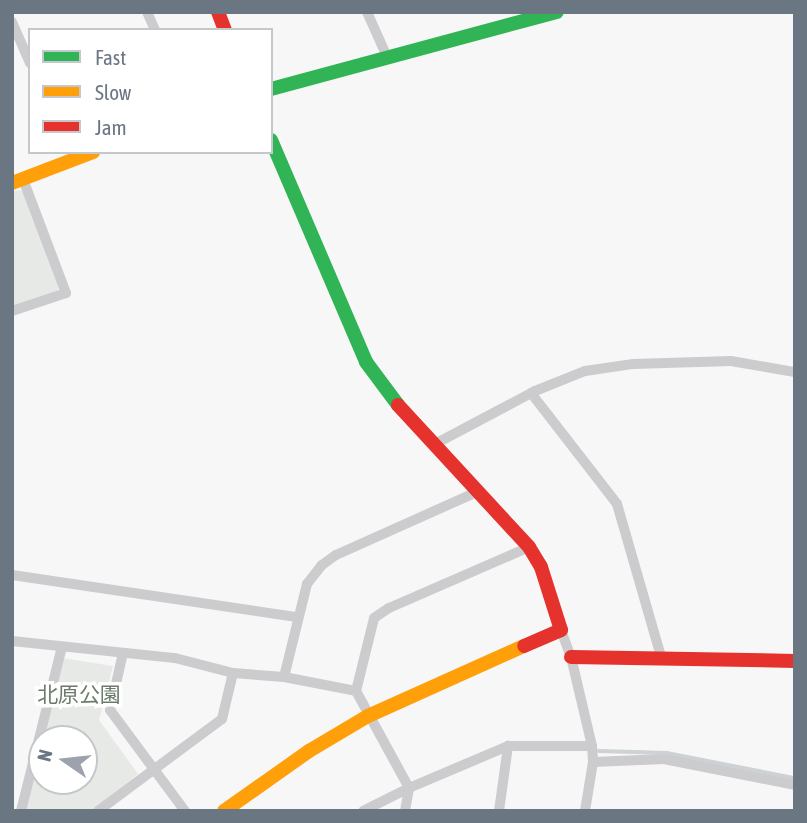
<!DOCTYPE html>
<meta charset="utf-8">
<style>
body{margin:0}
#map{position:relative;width:807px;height:823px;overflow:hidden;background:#f7f7f7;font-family:"Asap Condensed","Noto Sans JP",sans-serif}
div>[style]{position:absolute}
.green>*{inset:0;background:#e6e9e5}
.stream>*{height:3.5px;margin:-1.75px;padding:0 1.75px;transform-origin:1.75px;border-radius:1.75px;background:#cdd2d5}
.street>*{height:10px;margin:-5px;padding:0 5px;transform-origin:5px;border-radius:5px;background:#ccccce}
.fast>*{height:14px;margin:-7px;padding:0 7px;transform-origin:7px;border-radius:7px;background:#30b455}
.slow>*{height:14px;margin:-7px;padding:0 7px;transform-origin:7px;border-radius:7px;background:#ff9f0a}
.jam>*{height:14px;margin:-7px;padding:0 7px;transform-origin:7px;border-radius:7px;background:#e5322d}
span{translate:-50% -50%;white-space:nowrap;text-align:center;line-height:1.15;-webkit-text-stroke:7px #fff;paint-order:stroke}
.park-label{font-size:21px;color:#6b7b69}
.frame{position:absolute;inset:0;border:14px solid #6b7683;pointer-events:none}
.legend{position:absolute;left:28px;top:28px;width:245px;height:126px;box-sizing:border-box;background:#fff;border:2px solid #c4c8cd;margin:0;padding:9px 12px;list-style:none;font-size:21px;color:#6b7683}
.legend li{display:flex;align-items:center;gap:14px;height:35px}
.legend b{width:35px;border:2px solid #c4c8cd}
.north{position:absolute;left:28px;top:725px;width:70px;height:70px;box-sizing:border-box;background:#fff;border:2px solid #c4c8cd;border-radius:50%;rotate:284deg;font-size:19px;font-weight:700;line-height:28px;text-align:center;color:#6b7683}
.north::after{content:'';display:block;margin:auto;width:24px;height:32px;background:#9ca3ac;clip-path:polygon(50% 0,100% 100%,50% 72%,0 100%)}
</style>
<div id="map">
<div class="green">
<i style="clip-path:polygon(19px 190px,24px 192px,59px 287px,57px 292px,12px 308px,12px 192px)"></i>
<i style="clip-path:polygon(62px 658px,113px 666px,99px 720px,138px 774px,93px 811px,25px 811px,42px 741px,42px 781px,84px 781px,84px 739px,42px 739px)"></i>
</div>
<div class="stream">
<i style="left:599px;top:751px;width:68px;rotate:1.7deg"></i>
<i style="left:667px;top:753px;width:130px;rotate:11.1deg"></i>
</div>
<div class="street">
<i style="left:147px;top:12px;width:20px;rotate:66deg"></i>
<i style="left:367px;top:12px;width:51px;rotate:65.9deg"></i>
<i style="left:12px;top:22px;width:45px;rotate:66.3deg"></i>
<i style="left:12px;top:311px;width:57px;rotate:-18.4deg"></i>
<i style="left:66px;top:293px;width:122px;rotate:-110.7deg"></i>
<i style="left:531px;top:393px;width:140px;rotate:52.2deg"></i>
<i style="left:617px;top:504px;width:162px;rotate:73.9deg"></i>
<i style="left:433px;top:445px;width:115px;rotate:-27.9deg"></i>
<i style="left:535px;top:391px;width:54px;rotate:-21.8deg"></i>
<i style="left:585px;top:371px;width:49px;rotate:-8.3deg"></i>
<i style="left:633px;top:364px;width:98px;rotate:-1.8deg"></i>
<i style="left:731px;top:361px;width:65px;rotate:9.8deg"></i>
<i style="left:12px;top:575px;width:288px;rotate:8.4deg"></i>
<i style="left:561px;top:630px;width:29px;rotate:70deg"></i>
<i style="left:571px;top:657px;width:91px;rotate:76.7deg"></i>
<i style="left:592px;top:746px;width:16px;rotate:86deg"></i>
<i style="left:593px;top:762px;width:50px;rotate:99.3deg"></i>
<i style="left:12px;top:641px;width:164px;rotate:6deg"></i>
<i style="left:175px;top:658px;width:60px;rotate:14.5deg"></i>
<i style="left:233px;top:673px;width:51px;rotate:4.5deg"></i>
<i style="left:284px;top:677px;width:73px;rotate:11deg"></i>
<i style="left:356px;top:691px;width:111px;rotate:61.3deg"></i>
<i style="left:409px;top:788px;width:51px;rotate:153.4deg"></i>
<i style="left:123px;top:653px;width:58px;rotate:102.8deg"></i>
<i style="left:110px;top:710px;width:126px;rotate:53.4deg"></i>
<i style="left:284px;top:677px;width:96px;rotate:-76.1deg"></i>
<i style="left:307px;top:584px;width:24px;rotate:-52deg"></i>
<i style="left:322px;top:565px;width:17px;rotate:-36deg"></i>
<i style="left:336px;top:555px;width:154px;rotate:-24.1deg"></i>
<i style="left:356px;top:691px;width:75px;rotate:-76.1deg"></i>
<i style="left:374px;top:618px;width:18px;rotate:-34deg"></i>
<i style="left:389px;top:608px;width:153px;rotate:-23.5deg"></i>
<i style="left:593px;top:762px;width:71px;rotate:-2.4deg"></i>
<i style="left:664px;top:759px;width:134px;rotate:11.2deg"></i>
<i style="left:21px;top:811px;width:169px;rotate:-76deg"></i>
<i style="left:98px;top:811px;width:154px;rotate:-36.6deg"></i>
<i style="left:222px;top:719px;width:47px;rotate:-76.6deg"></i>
<i style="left:405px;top:811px;width:23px;rotate:-80deg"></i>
<i style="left:409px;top:788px;width:108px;rotate:-23deg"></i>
<i style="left:508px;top:746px;width:84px"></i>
<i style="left:499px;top:811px;width:66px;rotate:-82.1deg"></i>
</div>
<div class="fast">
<i style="left:271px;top:89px;width:296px;rotate:-15.1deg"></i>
<i style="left:271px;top:140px;width:241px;rotate:66.8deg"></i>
<i style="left:366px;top:362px;width:54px;rotate:53.3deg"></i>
</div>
<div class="slow">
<i style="left:12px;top:183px;width:87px;rotate:-20.9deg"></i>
<i style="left:224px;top:811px;width:104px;rotate:-35.2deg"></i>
<i style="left:309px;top:751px;width:69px;rotate:-30.7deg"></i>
<i style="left:368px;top:716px;width:171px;rotate:-24.2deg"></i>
</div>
<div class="jam">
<i style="left:218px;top:12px;width:19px;rotate:69deg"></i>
<i style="left:398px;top:405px;width:193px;rotate:47.3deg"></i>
<i style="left:529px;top:547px;width:23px;rotate:59deg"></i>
<i style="left:541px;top:567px;width:66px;rotate:72.4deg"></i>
<i style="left:561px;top:630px;width:40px;rotate:156.6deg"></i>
<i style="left:571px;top:657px;width:224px;rotate:1deg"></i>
</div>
<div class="park-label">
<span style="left:79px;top:694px">北原公園</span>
</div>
<div class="frame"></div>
<ul class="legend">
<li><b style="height:9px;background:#30b455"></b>Fast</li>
<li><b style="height:9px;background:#ff9f0a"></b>Slow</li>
<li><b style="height:9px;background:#e5322d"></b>Jam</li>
</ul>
<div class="north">N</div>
</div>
